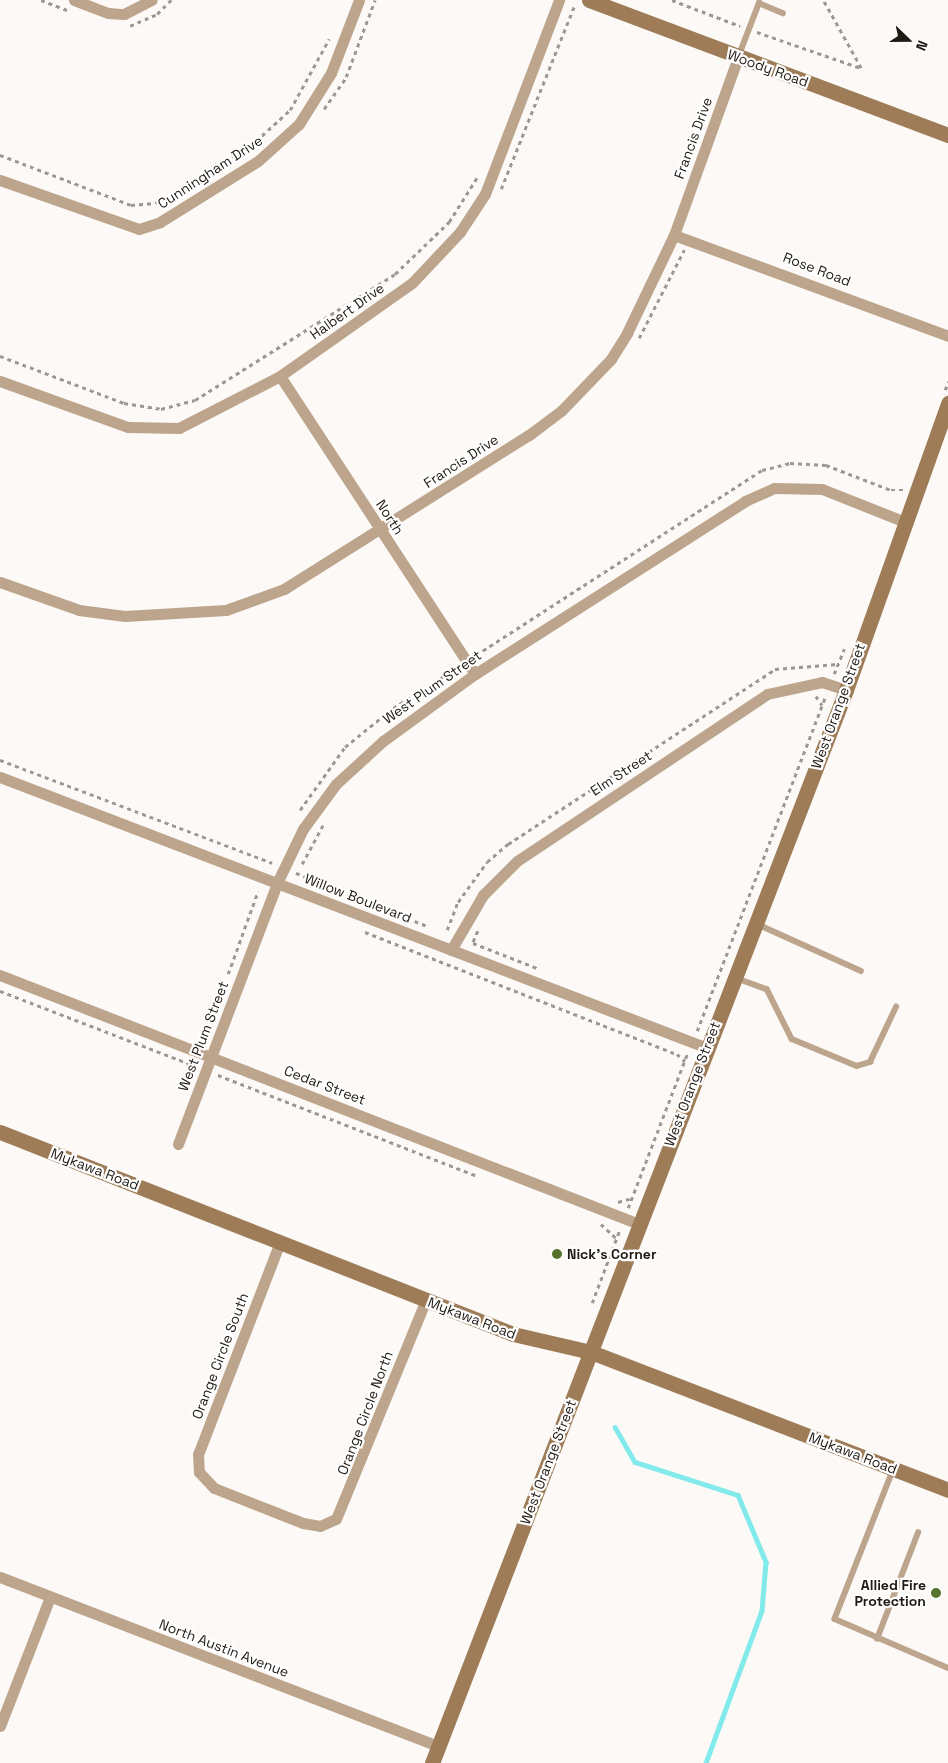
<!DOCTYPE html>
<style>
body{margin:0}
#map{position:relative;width:948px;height:1763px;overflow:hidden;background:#fcf9f6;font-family:"Space Grotesk",sans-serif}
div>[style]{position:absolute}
.stream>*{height:4.5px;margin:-2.25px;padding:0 2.25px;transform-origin:2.25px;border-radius:2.25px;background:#82eaea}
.path>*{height:2.5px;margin-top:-1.25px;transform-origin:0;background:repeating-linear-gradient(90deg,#9c9893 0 4px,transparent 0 8px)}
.lane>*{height:5.5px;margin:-2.75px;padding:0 2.75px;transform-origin:2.75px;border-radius:2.75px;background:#bca58c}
.street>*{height:11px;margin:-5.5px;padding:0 5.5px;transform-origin:5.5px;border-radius:5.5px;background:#bca58c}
.secondary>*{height:15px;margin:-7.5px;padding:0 7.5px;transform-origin:7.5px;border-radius:7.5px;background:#9d7c57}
.dots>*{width:14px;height:14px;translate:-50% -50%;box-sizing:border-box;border:2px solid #fff;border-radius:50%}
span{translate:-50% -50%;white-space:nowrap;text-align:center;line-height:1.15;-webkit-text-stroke:4.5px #fff;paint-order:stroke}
.street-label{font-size:14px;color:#201a14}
.poi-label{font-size:14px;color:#201a14;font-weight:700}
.left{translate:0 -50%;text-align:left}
.right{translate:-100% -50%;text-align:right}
.north{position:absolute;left:883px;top:15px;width:50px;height:50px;-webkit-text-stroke:4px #fff;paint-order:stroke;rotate:112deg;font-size:14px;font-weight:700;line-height:20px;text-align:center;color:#201a14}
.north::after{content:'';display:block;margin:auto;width:18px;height:22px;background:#201a14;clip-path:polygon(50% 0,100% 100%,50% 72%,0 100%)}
</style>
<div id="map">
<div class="stream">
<i style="left:615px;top:1427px;width:40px;rotate:60.3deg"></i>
<i style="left:635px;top:1462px;width:108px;rotate:17.8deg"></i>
<i style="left:738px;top:1495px;width:73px;rotate:67.3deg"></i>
<i style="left:766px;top:1562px;width:49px;rotate:94.7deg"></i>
<i style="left:762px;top:1611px;width:162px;rotate:110.2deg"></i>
</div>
<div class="path">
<i style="left:41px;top:0;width:28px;rotate:21deg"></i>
<i style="left:672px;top:0;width:73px;rotate:20.9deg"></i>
<i style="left:130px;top:26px;width:30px;rotate:-24deg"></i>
<i style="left:157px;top:14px;width:20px;rotate:-45deg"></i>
<i style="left:757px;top:32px;width:110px;rotate:19.1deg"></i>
<i style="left:861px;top:68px;width:78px;rotate:-119.2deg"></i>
<i style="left:324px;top:109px;width:39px;rotate:-55deg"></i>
<i style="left:346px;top:77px;width:82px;rotate:-69.4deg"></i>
<i style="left:0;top:155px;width:140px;rotate:20.9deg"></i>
<i style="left:131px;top:205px;width:24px;rotate:-5deg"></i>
<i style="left:155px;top:203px;width:34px;rotate:-24deg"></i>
<i style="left:186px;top:189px;width:85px;rotate:-34.4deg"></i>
<i style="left:256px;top:141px;width:46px;rotate:-42.4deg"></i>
<i style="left:290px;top:110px;width:81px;rotate:-61.2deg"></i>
<i style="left:501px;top:189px;width:199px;rotate:-68.2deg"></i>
<i style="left:639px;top:338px;width:99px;rotate:-62.9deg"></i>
<i style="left:0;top:356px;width:133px;rotate:20.8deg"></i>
<i style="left:124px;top:403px;width:37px;rotate:9deg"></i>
<i style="left:161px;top:409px;width:35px;rotate:-15deg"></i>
<i style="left:195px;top:400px;width:236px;rotate:-32.2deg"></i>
<i style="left:395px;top:274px;width:75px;rotate:-43.9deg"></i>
<i style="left:449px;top:222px;width:54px;rotate:-57.8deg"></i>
<i style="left:945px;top:390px;width:9px;rotate:-69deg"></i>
<i style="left:476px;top:655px;width:341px;rotate:-32.9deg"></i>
<i style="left:762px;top:470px;width:29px;rotate:-14deg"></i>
<i style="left:790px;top:463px;width:36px;rotate:3deg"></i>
<i style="left:826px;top:465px;width:70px;rotate:21deg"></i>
<i style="left:891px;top:490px;width:12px"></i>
<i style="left:834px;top:674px;width:27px;rotate:-68deg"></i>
<i style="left:816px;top:696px;width:11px;rotate:56deg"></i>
<i style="left:0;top:760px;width:291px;rotate:20.7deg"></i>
<i style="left:300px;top:810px;width:77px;rotate:-54.5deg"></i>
<i style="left:345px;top:747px;width:62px;rotate:-39.1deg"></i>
<i style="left:393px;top:708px;width:75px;rotate:-32deg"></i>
<i style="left:302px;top:864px;width:44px;rotate:-61.7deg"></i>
<i style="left:296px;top:873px;width:141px;rotate:22deg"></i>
<i style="left:447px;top:930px;width:30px;rotate:-69deg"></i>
<i style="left:458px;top:902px;width:49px;rotate:-54.1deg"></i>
<i style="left:487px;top:862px;width:28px;rotate:-41deg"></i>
<i style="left:508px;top:844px;width:319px;rotate:-33.2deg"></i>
<i style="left:775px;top:669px;width:63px;rotate:-4.5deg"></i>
<i style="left:478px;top:931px;width:13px;rotate:113deg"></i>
<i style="left:473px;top:943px;width:69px;rotate:21.3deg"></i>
<i style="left:365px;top:932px;width:335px;rotate:21.4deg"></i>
<i style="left:677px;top:1054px;width:11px;rotate:41deg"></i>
<i style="left:228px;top:974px;width:88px;rotate:-70.1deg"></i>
<i style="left:0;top:991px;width:209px;rotate:21deg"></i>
<i style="left:697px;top:1031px;width:360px;rotate:-69deg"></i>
<i style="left:218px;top:1075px;width:278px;rotate:21.3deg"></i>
<i style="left:618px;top:1202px;width:15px;rotate:-16deg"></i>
<i style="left:628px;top:1208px;width:167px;rotate:-69deg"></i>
<i style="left:601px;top:1224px;width:21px;rotate:43deg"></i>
<i style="left:592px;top:1303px;width:79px;rotate:-69.3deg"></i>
</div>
<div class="lane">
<i style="left:739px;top:55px;width:56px;rotate:-69deg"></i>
<i style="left:759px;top:3px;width:26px;rotate:23deg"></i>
<i style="left:757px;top:924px;width:114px;rotate:24.3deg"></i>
<i style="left:736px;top:978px;width:33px;rotate:20deg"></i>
<i style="left:767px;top:989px;width:56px;rotate:63.4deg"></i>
<i style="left:792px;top:1039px;width:70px;rotate:22.6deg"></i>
<i style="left:857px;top:1066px;width:14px;rotate:-17deg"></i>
<i style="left:870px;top:1062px;width:61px;rotate:-64.7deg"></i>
<i style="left:893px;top:1471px;width:159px;rotate:111.4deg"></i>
<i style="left:835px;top:1619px;width:123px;rotate:23.4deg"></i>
<i style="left:877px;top:1639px;width:114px;rotate:-68.9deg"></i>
</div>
<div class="street">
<i style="left:74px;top:0;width:36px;rotate:21deg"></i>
<i style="left:108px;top:13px;width:16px;rotate:4deg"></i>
<i style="left:124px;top:14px;width:31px;rotate:-27deg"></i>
<i style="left:0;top:180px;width:147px;rotate:19.4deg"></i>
<i style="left:139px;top:229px;width:22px;rotate:-18deg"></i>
<i style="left:160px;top:222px;width:115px;rotate:-31.9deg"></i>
<i style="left:258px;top:161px;width:55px;rotate:-42.1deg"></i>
<i style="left:299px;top:124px;width:60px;rotate:-57.9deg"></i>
<i style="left:331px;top:73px;width:78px;rotate:-69deg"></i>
<i style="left:674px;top:235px;width:292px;rotate:20.2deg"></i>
<i style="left:280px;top:376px;width:356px;rotate:56.8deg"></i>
<i style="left:0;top:381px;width:136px;rotate:19.8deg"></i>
<i style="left:128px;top:427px;width:51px;rotate:1.1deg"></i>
<i style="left:179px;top:428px;width:114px;rotate:-27.2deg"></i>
<i style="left:280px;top:376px;width:161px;rotate:-35.2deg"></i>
<i style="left:412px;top:283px;width:70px;rotate:-46.7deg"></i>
<i style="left:460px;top:232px;width:45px;rotate:-56.7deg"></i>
<i style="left:485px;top:194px;width:208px;rotate:-69.1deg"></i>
<i style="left:0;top:582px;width:84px;rotate:19.5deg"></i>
<i style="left:79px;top:610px;width:46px;rotate:7.4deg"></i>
<i style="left:125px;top:616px;width:101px;rotate:-3.4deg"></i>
<i style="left:226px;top:610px;width:62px;rotate:-19.9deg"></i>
<i style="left:284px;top:589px;width:289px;rotate:-32.2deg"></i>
<i style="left:529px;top:435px;width:41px;rotate:-37.1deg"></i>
<i style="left:562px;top:410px;width:71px;rotate:-46.1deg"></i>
<i style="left:611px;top:359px;width:31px;rotate:-58deg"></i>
<i style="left:627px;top:333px;width:109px;rotate:-64.4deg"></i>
<i style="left:674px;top:235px;width:189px;rotate:-70.2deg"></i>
<i style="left:0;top:777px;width:755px;rotate:20.96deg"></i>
<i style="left:451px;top:950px;width:64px;rotate:-59.8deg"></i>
<i style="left:483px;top:895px;width:48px;rotate:-45deg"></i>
<i style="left:517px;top:861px;width:301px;rotate:-33.7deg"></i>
<i style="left:767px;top:694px;width:56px;rotate:-12.3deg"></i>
<i style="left:822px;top:682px;width:25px;rotate:18deg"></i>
<i style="left:0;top:975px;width:686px;rotate:21.29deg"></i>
<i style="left:178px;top:1144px;width:279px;rotate:-69.2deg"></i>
<i style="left:277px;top:883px;width:60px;rotate:-64.3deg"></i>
<i style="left:303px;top:829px;width:56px;rotate:-53.7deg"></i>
<i style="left:336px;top:784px;width:64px;rotate:-42.5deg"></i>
<i style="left:383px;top:741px;width:114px;rotate:-36.1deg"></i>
<i style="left:475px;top:674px;width:321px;rotate:-32.6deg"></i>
<i style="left:745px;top:501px;width:32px;rotate:-24deg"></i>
<i style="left:774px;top:488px;width:48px;rotate:1.2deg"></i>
<i style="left:822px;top:489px;width:87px;rotate:21.6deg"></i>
<i style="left:280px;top:1242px;width:227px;rotate:111.1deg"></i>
<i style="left:198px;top:1454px;width:18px;rotate:87deg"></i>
<i style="left:199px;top:1472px;width:22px;rotate:47deg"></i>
<i style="left:214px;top:1488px;width:96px;rotate:21.5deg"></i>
<i style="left:303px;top:1523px;width:17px;rotate:10deg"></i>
<i style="left:320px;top:1526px;width:17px;rotate:-24deg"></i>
<i style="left:336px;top:1519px;width:237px;rotate:-67.7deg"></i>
<i style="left:0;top:1577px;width:469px;rotate:21.1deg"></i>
<i style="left:0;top:1726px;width:138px;rotate:-68.8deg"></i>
</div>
<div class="secondary">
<i style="left:589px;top:0;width:384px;rotate:20.6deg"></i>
<i style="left:0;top:1132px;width:551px;rotate:21.49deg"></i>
<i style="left:513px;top:1334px;width:80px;rotate:13deg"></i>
<i style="left:591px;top:1352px;width:383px;rotate:21.1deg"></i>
<i style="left:432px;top:1763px;width:1150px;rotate:-68.9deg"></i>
<i style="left:846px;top:690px;width:305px;rotate:-70.4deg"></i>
</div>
<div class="dots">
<i style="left:557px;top:1254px;background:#55742a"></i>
<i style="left:936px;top:1593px;background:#55742a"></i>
</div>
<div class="street-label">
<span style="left:768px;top:68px;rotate:20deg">Woody Road</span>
<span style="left:693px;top:138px;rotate:-70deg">Francis Drive</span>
<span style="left:210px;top:172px;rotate:-33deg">Cunningham Drive</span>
<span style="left:817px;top:269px;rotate:21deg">Rose Road</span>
<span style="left:347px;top:311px;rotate:-35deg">Halbert Drive</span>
<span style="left:461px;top:461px;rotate:-33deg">Francis Drive</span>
<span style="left:390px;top:517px;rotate:57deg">North</span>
<span style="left:432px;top:687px;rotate:-35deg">West Plum Street</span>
<span style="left:838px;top:706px;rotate:-70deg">West Orange Street</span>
<span style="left:621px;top:773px;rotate:-33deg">Elm Street</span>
<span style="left:358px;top:898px;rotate:21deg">Willow Boulevard</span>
<span style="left:203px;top:1036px;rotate:-69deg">West Plum Street</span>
<span style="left:692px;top:1084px;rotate:-69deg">West Orange Street</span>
<span style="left:325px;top:1085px;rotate:21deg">Cedar Street</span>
<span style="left:95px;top:1169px;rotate:21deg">Mykawa Road</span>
<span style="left:472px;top:1318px;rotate:21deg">Mykawa Road</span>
<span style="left:220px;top:1356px;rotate:-69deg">Orange Circle South</span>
<span style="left:365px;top:1413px;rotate:-69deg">Orange Circle North</span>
<span style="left:853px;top:1453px;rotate:21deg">Mykawa Road</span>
<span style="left:548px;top:1462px;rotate:-69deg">West Orange Street</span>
<span style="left:224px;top:1648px;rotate:21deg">North Austin Avenue</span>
</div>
<div class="poi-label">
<span class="left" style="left:567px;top:1254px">Nick's Corner</span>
<span class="right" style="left:926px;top:1593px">Allied Fire<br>Protection</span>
</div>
<div class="north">N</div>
</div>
